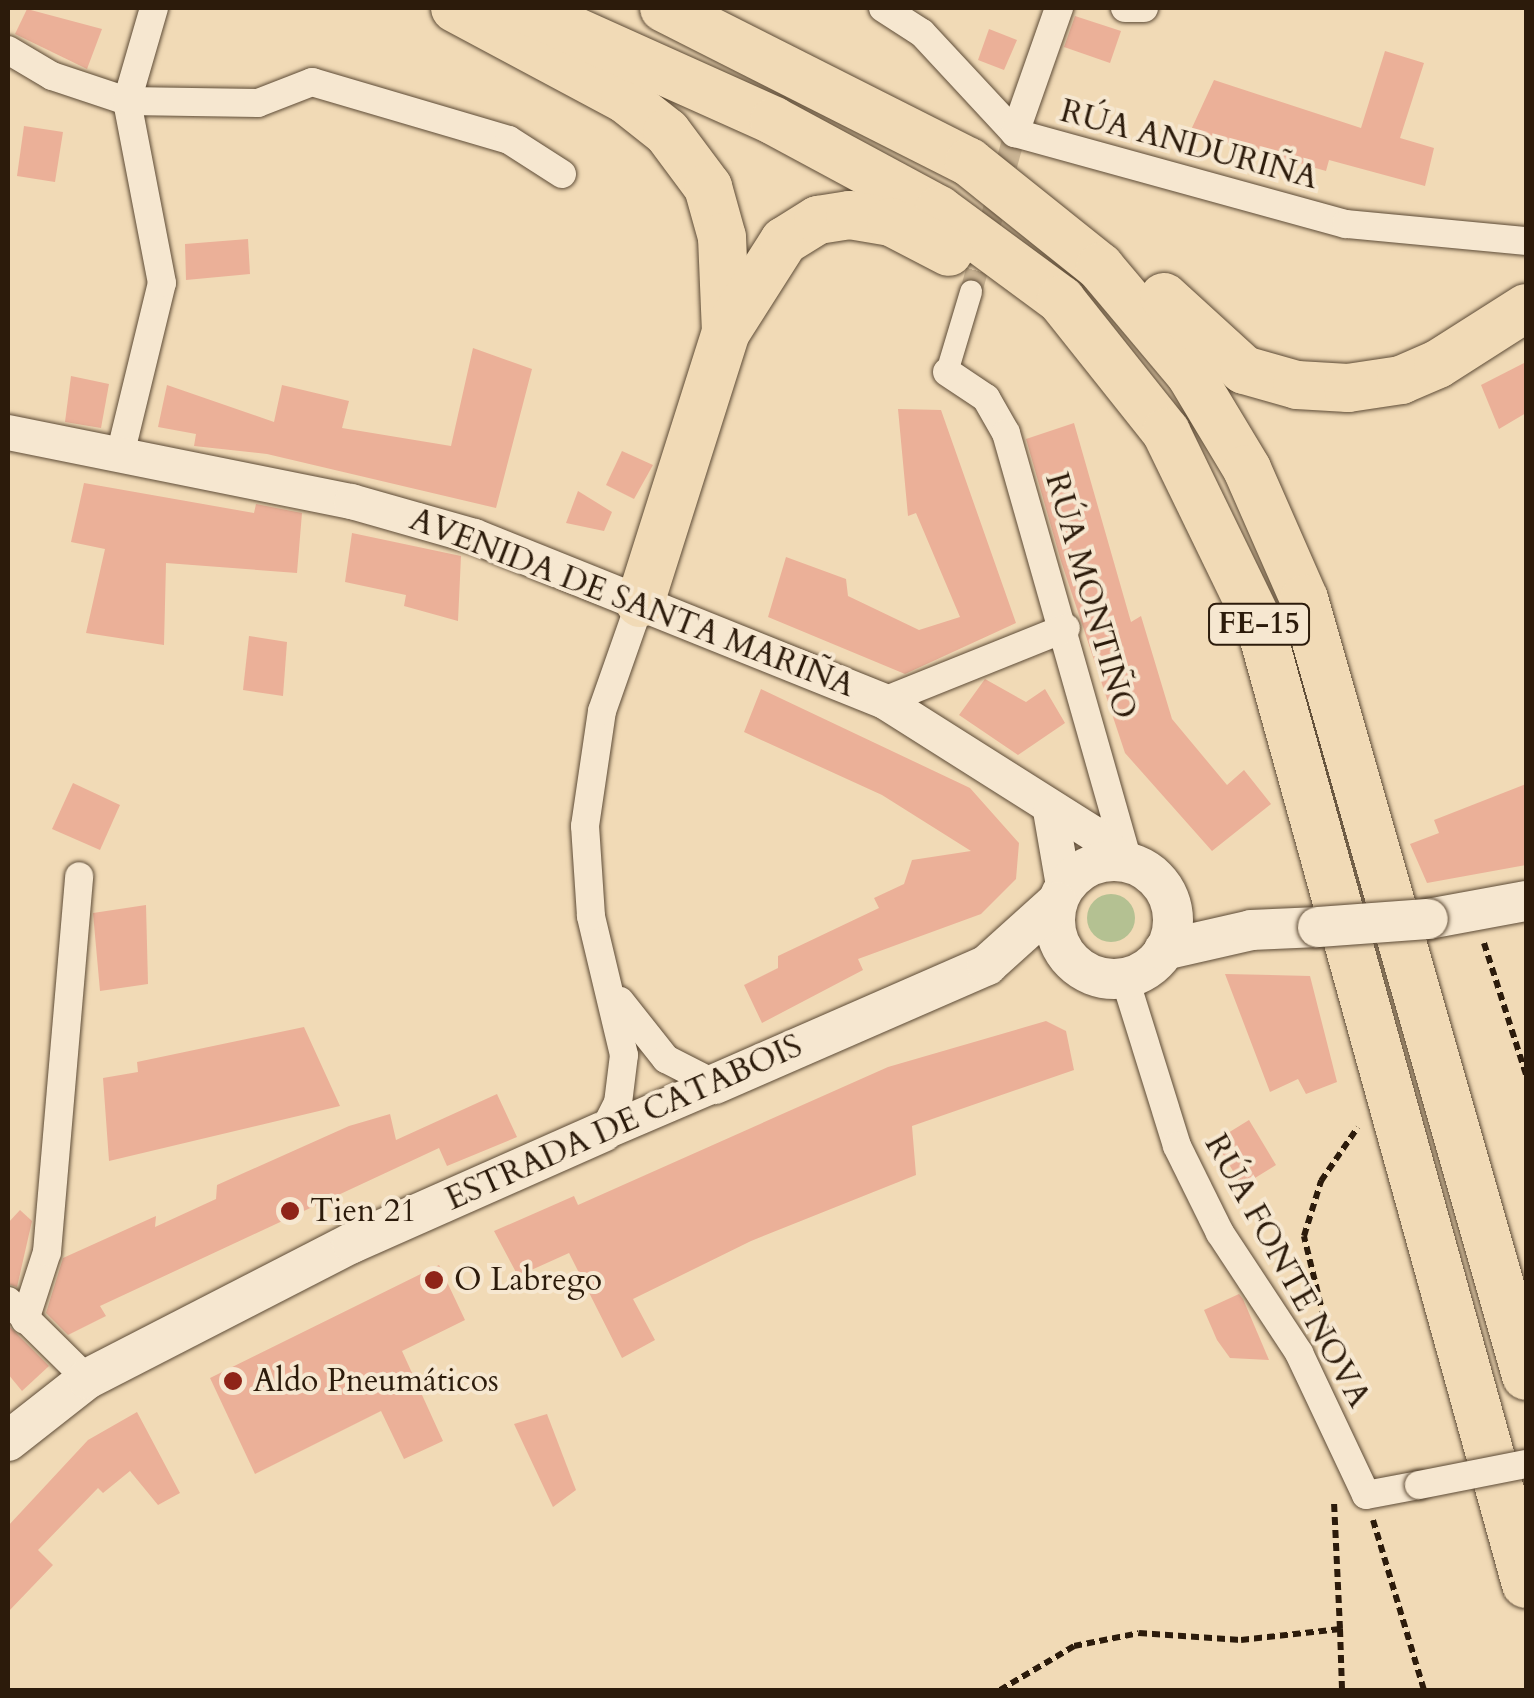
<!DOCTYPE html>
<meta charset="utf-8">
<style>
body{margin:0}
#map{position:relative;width:1534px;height:1698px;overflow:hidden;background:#f1dab6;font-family:Cardo,serif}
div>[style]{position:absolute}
.green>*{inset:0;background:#b4c192}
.round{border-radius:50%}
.building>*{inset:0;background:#ebb098}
.pedestrian-tunnel>*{height:22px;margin-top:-11px;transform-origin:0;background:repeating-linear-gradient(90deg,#cab494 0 22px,transparent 0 33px)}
.path>*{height:6px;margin-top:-3px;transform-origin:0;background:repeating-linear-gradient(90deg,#2c1b0b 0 8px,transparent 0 13px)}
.roads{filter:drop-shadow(0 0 2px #5d4b36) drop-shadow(0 0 2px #5d4b36)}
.pedestrian>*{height:22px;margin:-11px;padding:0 11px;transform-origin:11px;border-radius:11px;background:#f6e7d0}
.minor>*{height:28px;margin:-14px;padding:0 14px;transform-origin:14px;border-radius:14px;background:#f6e7d0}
.tertiary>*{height:35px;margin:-17.5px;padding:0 17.5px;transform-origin:17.5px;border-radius:17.5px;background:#f6e7d0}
.secondary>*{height:40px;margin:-20px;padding:0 20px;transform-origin:20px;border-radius:20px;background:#f6e7d0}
.secondary>.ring{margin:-20px;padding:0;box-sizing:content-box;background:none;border:40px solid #f6e7d0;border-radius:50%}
.trunk>*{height:48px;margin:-24px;padding:0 24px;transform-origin:24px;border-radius:24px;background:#f1dab6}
.bridges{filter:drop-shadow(0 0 2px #5d4b36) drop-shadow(0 0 2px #5d4b36)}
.minor-bridge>*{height:28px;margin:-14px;padding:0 14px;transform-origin:14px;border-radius:14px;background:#f6e7d0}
.secondary-bridge>*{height:40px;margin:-20px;padding:0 20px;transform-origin:20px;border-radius:20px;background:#f6e7d0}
.dots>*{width:28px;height:28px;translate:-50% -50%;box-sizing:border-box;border:5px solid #f6e7d0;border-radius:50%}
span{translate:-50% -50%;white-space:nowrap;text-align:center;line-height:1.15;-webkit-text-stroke:8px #f6e7d0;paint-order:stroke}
.shield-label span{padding:2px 8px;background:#f6e7d0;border:2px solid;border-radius:8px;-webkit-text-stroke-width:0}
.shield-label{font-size:30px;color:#2c1b0b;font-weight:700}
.street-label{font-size:32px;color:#2c1b0b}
.poi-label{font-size:32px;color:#2c1b0b}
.left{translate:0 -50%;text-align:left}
.frame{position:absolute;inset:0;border:10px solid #2c1b0b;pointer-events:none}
</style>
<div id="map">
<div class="green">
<i class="round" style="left:1087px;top:894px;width:48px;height:48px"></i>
</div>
<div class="building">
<i style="clip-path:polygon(27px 9px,102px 29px,87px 69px,15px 34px)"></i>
<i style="clip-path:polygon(1075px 16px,1121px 31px,1110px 63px,1064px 47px)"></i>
<i style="clip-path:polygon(989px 29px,1017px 40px,1004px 70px,978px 60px)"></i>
<i style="clip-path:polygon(1385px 51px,1424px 63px,1400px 138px,1434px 148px,1425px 186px,1329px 160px,1326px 171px,1190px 132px,1214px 80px,1361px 128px)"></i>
<i style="clip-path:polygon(24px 126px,63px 132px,55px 182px,17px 176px)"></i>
<i style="clip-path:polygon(248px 239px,250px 274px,186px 280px,185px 244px)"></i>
<i style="clip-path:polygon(473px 348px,532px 369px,496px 508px,267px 454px,194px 446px,196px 434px,158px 427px,167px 385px,274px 422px,282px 385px,349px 401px,342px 428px,451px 446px)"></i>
<i style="clip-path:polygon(1526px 362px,1526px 413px,1499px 429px,1481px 385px)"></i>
<i style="clip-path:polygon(71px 376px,109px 384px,101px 428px,65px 422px)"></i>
<i style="clip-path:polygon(898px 409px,941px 410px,1016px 623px,905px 674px,768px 617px,786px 557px,846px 579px,848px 596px,919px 630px,960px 617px,916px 513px,908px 516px)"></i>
<i style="clip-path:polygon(1074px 423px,1131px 622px,1141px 616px,1172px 719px,1227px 785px,1244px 770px,1271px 804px,1212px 851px,1125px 753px,1061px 561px,1026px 439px)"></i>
<i style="clip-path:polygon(622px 451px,653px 465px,634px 499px,606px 485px)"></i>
<i style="clip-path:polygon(84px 483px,254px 513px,256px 504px,302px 513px,297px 573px,166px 563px,164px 645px,86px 633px,105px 549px,71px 542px)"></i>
<i style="clip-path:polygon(578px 491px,612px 512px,604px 531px,566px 523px)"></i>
<i style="clip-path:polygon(352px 533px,461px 556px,458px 621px,404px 606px,406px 595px,345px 582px)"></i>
<i style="clip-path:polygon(249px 636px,287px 642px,283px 696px,243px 690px)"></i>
<i style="clip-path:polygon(985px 679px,1026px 702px,1045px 689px,1065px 723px,1018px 755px,959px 715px)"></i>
<i style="clip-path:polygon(761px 689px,970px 788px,1019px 843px,1016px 879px,981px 914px,858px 959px,863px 970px,762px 1023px,744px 985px,778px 968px,778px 956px,879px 908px,874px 898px,904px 884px,912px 860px,971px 851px,882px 795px,744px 732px)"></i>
<i style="clip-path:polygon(73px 783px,120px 805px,100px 850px,52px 829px)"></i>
<i style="clip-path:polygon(1526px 784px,1526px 865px,1427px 883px,1410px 844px,1439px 833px,1434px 820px)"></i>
<i style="clip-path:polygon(146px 905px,148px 984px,100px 991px,93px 913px)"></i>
<i style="clip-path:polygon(1225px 974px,1310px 976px,1337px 1082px,1306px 1094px,1298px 1079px,1270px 1092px)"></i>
<i style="clip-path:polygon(1046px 1021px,1066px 1031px,1074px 1070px,912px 1126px,916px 1175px,751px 1241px,633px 1299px,655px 1340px,622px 1358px,569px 1253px,518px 1276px,494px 1231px,574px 1196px,578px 1205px,888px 1067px)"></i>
<i style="clip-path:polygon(304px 1027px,340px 1106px,109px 1161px,103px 1078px,138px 1072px,137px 1062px)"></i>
<i style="clip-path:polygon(497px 1094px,517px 1137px,447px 1166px,439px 1148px,100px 1306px,106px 1316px,68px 1335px,46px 1313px,63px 1258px,156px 1216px,155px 1227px,216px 1199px,217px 1185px,349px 1126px,390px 1114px,396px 1140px)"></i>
<i style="clip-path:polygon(1249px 1120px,1276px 1165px,1242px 1186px,1215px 1141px)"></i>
<i style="clip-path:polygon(20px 1210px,32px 1221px,17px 1287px,8px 1284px,8px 1223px)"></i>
<i style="clip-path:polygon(439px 1265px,465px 1320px,402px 1351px,443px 1441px,404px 1459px,381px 1411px,255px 1474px,210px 1378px)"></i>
<i style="clip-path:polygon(1239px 1294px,1243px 1299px,1269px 1360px,1230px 1358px,1217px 1340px,1204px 1310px)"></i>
<i style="clip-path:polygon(8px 1325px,49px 1366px,22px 1391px,8px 1374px)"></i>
<i style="clip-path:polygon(137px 1412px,180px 1493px,158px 1505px,130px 1471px,103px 1493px,98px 1488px,38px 1550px,53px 1565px,8px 1612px,8px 1526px,88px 1440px)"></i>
<i style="clip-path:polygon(547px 1414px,576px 1490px,553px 1507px,514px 1424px)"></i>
</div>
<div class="pedestrian-tunnel">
<i style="left:971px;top:292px;width:165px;rotate:-74.5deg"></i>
</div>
<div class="path">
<i style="left:1484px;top:943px;width:139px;rotate:72.3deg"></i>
<i style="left:1330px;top:1343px;width:110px;rotate:-103.7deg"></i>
<i style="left:1304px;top:1236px;width:58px;rotate:-72.8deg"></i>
<i style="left:1321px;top:1181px;width:65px;rotate:-55.6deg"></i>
<i style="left:1373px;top:1520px;width:177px;rotate:73.3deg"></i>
<i style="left:1340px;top:1629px;width:61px;rotate:88.1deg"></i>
<i style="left:1000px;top:1690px;width:86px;rotate:-30.7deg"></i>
<i style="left:1074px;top:1646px;width:66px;rotate:-11.3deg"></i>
<i style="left:1139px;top:1633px;width:102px;rotate:3.9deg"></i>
<i style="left:1241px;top:1640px;width:100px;rotate:-6.3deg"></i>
<i style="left:1340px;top:1629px;width:129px;rotate:-92.7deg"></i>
</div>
<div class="roads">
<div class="pedestrian">
<i style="left:947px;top:372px;width:84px;rotate:-73.3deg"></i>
</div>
<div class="minor">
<i style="left:883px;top:8px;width:46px;rotate:32.7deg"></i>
<i style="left:922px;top:33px;width:137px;rotate:47.1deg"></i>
<i style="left:1015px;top:133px;width:343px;rotate:15.4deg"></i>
<i style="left:1346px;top:224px;width:181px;rotate:5.4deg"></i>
<i style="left:1125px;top:8px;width:19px"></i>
<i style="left:8px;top:50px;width:51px;rotate:30.6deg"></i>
<i style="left:52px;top:76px;width:79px;rotate:18.4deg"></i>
<i style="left:127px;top:101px;width:131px;rotate:0.9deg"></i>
<i style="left:258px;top:103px;width:58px;rotate:-21.3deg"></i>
<i style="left:312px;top:82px;width:205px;rotate:16.4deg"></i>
<i style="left:509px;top:140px;width:63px;rotate:32.7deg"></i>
<i style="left:1015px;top:133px;width:133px;rotate:-70.6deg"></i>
<i style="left:947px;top:372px;width:47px;rotate:33.7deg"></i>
<i style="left:986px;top:398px;width:40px;rotate:60.3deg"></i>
<i style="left:1006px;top:433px;width:448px;rotate:74.1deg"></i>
<i style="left:120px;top:455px;width:177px;rotate:-76.3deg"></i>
<i style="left:162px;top:283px;width:185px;rotate:-100.9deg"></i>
<i style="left:127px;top:101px;width:97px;rotate:-73.8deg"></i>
<i style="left:884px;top:701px;width:196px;rotate:-21.9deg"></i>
<i style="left:1125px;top:979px;width:175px;rotate:72.7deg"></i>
<i style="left:1177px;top:1146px;width:97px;rotate:63.7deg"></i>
<i style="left:1220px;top:1233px;width:144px;rotate:56.6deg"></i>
<i style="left:1299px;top:1353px;width:157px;rotate:64.7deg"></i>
<i style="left:1366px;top:1495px;width:54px;rotate:-10.7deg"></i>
<i style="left:620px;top:1001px;width:74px;rotate:51.6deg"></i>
<i style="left:666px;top:1059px;width:55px;rotate:27deg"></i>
<i style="left:603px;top:1132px;width:33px;rotate:-63deg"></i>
<i style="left:618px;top:1103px;width:48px;rotate:-82.9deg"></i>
<i style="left:624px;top:1055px;width:143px;rotate:-103.4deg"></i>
<i style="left:591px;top:916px;width:90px;rotate:-93.8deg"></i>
<i style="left:585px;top:826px;width:116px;rotate:-81.6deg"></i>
<i style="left:602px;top:711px;width:114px;rotate:-70.6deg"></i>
<i style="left:8px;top:1301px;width:111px;rotate:44.6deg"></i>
<i style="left:25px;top:1320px;width:71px;rotate:-72.1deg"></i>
<i style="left:47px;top:1252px;width:377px;rotate:-85.1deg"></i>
</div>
<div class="tertiary">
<i style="left:8px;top:432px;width:350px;rotate:11.4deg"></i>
<i style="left:351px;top:501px;width:128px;rotate:15.9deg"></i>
<i style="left:474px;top:536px;width:442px;rotate:21.9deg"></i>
<i style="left:884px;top:701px;width:247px;rotate:32.3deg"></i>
<i style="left:1093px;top:833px;width:42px;rotate:44deg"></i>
<i style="left:1050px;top:810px;width:82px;rotate:80.2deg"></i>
<i style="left:603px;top:1132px;width:122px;rotate:-23.2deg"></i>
</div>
<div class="secondary">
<i class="ring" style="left:1055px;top:861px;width:78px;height:78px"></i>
<i style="left:1428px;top:919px;width:100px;rotate:-10.4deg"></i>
<i style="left:1164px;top:950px;width:89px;rotate:-12.9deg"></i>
<i style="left:1251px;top:930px;width:67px;rotate:-2.6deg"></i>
<i style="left:715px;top:1084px;width:297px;rotate:-23.6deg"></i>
<i style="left:987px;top:965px;width:94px;rotate:-42deg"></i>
<i style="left:8px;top:1441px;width:100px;rotate:-38.1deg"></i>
<i style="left:87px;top:1379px;width:298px;rotate:-27.2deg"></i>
<i style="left:352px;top:1243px;width:274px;rotate:-23.9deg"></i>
</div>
<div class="trunk">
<i style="left:455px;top:8px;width:193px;rotate:28.2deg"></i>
<i style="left:625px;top:99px;width:53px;rotate:38.2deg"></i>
<i style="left:667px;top:132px;width:69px;rotate:53.3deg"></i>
<i style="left:708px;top:187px;width:52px;rotate:74.4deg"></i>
<i style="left:722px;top:237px;width:95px;rotate:87.6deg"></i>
<i style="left:523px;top:8px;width:275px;rotate:24.2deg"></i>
<i style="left:774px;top:121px;width:187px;rotate:28.3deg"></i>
<i style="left:939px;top:210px;width:152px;rotate:36.4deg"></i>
<i style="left:1061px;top:300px;width:169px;rotate:51.5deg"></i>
<i style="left:1166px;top:432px;width:218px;rotate:64.1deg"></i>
<i style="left:1261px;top:628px;width:992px;rotate:74.51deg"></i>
<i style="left:664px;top:8px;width:342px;rotate:26.8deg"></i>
<i style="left:969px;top:162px;width:168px;rotate:38.7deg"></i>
<i style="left:1100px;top:267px;width:140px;rotate:49.9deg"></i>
<i style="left:1190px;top:374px;width:111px;rotate:59deg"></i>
<i style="left:1247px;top:469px;width:142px;rotate:66.3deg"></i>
<i style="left:1304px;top:599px;width:808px;rotate:74.05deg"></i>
<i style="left:1164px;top:297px;width:108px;rotate:42.4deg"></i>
<i style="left:1244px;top:370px;width:55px;rotate:15.8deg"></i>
<i style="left:1297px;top:385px;width:51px;rotate:3.4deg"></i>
<i style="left:1348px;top:388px;width:54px;rotate:-8.6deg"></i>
<i style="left:1401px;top:380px;width:40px;rotate:-23.4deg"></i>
<i style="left:1438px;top:364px;width:104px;rotate:-32.5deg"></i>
<i style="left:640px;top:603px;width:284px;rotate:-72.4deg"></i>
<i style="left:726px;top:332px;width:108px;rotate:-57.5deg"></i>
<i style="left:784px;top:241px;width:40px;rotate:-32deg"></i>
<i style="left:818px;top:220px;width:32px;rotate:-9deg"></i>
<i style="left:850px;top:215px;width:42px;rotate:9.7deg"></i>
<i style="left:891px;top:222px;width:65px;rotate:27.3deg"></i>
</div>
</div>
<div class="bridges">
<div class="minor-bridge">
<i style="left:1419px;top:1485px;width:109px;rotate:-11.1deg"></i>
</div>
<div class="secondary-bridge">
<i style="left:1318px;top:927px;width:110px;rotate:-4.2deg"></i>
</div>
</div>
<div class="dots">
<i style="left:290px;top:1211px;background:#8f2418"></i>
<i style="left:434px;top:1280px;background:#8f2418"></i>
<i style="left:233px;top:1381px;background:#8f2418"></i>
</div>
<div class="shield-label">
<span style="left:1259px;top:624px">FE-15</span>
</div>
<div class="street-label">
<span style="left:1189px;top:145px;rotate:15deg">RÚA ANDURIÑA</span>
<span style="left:1090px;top:596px;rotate:74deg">RÚA MONTIÑO</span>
<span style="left:632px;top:603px;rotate:21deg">AVENIDA DE SANTA MARIÑA</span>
<span style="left:624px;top:1123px;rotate:-24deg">ESTRADA DE CATABOIS</span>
<span style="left:1287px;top:1271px;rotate:61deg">RÚA FONTE NOVA</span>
</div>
<div class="poi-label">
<span class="left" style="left:310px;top:1211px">Tien 21</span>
<span class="left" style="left:454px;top:1280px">O Labrego</span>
<span class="left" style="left:253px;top:1381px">Aldo Pneumáticos</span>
</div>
<div class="frame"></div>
</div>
